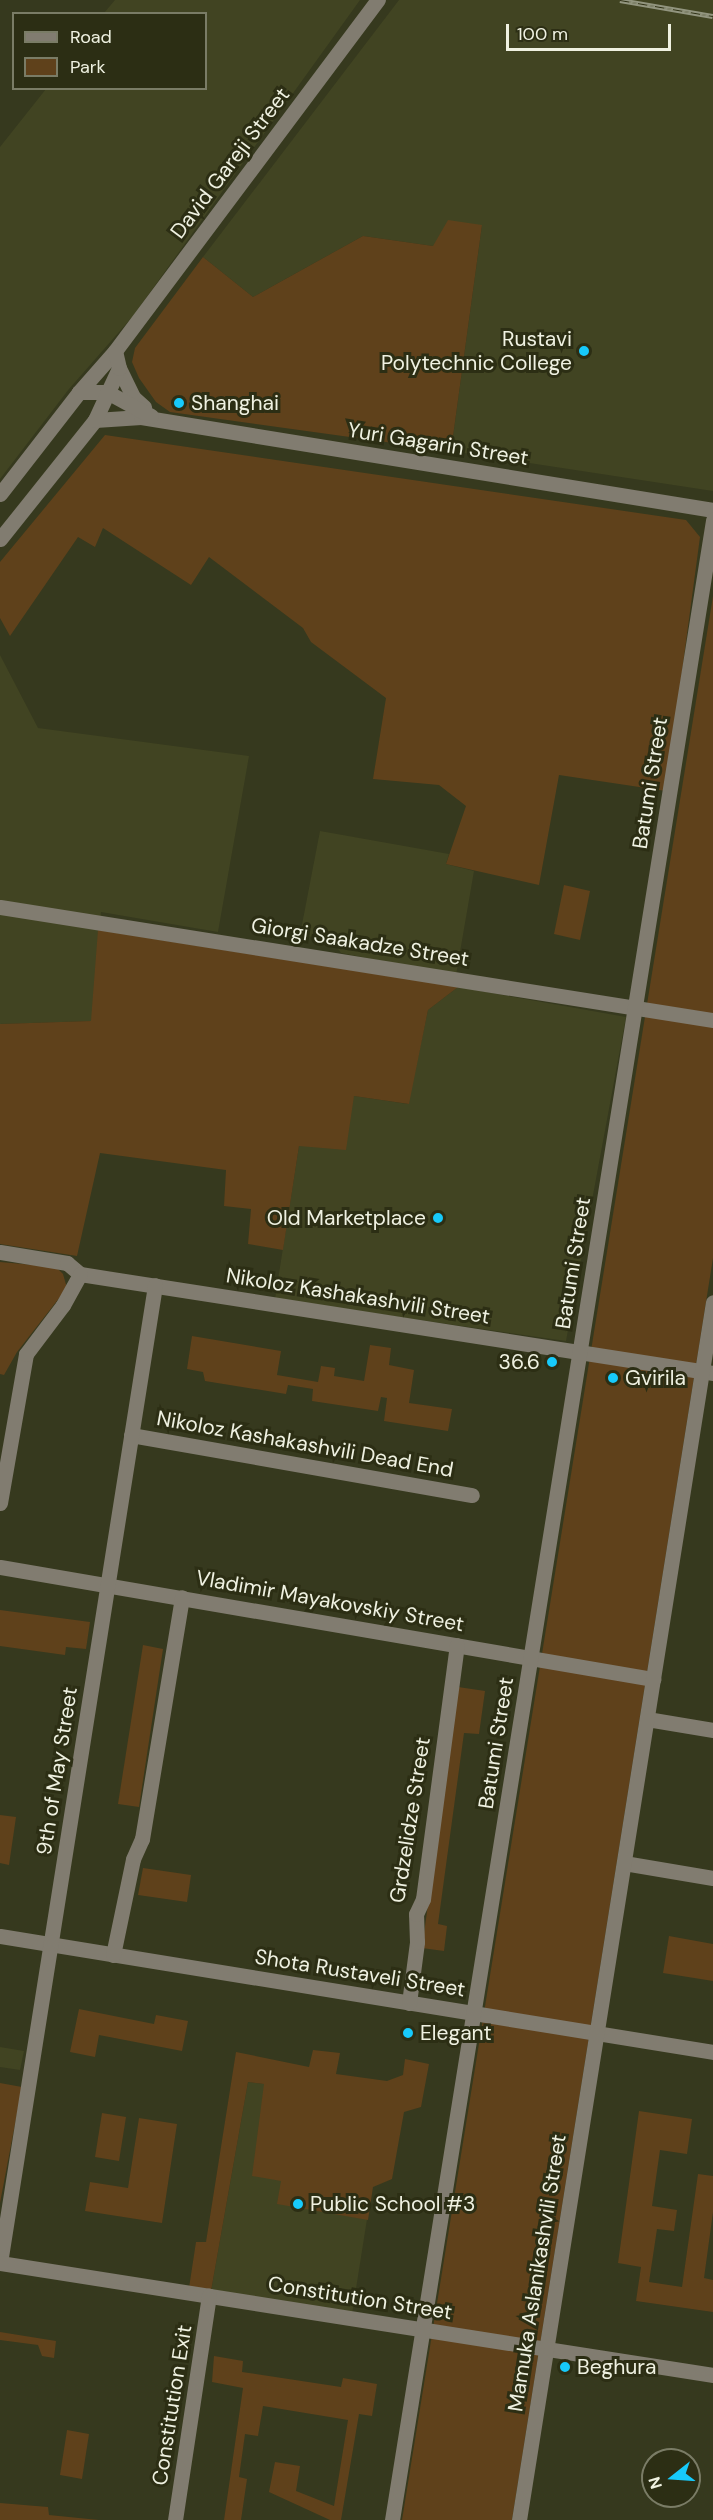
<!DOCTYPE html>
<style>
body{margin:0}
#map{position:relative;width:713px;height:2520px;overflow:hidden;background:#36391e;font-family:"DM Sans",sans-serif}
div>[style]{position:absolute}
.built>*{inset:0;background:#414422}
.green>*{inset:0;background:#5f411b}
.minor>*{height:15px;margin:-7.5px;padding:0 7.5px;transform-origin:7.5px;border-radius:7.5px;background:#817c70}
.rail>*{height:5px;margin-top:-2.5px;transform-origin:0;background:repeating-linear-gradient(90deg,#2c2e14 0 9px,#92957f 0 18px);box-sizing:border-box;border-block:2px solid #92957f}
.dots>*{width:16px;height:16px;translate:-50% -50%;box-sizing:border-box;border:3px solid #2c2e14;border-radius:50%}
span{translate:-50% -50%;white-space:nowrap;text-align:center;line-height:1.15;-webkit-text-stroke:6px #2c2e14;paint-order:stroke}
.street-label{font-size:21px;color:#eff1e1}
.poi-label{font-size:21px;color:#eff1e1}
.right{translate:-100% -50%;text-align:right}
.left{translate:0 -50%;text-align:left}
.legend{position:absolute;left:12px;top:12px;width:195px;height:78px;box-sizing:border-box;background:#2c2e14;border:2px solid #7a7c66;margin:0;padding:8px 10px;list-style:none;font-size:18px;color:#eff1e1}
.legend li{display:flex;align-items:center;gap:12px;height:30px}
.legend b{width:30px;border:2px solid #7a7c66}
.north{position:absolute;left:641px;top:2448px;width:60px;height:60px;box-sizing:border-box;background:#2c2e14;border:2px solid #7a7c66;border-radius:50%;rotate:253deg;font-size:16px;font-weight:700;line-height:24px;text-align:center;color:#eff1e1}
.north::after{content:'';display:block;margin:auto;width:21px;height:27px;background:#17cafb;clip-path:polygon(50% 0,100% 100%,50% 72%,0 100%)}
.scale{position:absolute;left:506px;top:24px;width:165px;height:27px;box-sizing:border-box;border:3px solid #eff1e1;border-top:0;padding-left:8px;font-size:18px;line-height:21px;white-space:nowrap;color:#eff1e1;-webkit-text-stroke:4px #2c2e14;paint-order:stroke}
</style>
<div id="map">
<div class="built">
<i style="clip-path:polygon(115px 0,360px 0,133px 316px,69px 389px,0 479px,0 147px,46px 89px,206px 88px,206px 14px,104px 13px)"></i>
<i style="clip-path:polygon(399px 0,713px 0,713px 491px,451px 451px,482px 225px,433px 246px,363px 236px,253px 297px,203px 257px)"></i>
<i style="clip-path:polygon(0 655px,38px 728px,249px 756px,218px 932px,101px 912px,92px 1021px,0 1024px)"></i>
<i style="clip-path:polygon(320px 831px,449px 854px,446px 864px,474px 871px,456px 975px,341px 953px,332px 940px,300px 935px)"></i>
<i style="clip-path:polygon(458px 987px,626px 1017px,566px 1341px,275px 1299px,299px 1146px,354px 1096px,408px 1104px,428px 1010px)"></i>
<i style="clip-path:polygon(0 2047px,24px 2051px,20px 2070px,0 2067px)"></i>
<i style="clip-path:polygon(248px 2082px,386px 2099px,352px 2314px,211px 2291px)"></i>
</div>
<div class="green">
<i style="clip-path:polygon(448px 220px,482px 225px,451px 451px,170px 412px,156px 402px,139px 378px,132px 362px,135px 348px,203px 257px,253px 297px,363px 236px,433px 246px)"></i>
<i style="clip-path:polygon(105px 435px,686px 520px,700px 537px,666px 791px,559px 775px,539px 885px,446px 864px,466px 806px,439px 785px,373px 779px,386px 698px,311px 642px,303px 628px,209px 557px,191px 585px,103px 528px,95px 547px,78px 537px,10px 636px,0 618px,0 562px)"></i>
<i style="clip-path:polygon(713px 596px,713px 1258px,512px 2520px,402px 2520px)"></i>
<i style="clip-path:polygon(564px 885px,590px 891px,580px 940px,554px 934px)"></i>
<i style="clip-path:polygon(98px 930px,458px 987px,428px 1010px,409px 1104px,354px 1096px,346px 1150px,299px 1146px,283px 1250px,248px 1244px,251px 1209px,224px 1206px,226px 1170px,100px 1153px,77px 1256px,0 1244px,0 1024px,91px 1021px)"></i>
<i style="clip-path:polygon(0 1262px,56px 1267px,63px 1274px,67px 1288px,17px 1352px,4px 1375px,0 1374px)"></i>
<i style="clip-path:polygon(192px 1336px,281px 1351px,277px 1375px,318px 1382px,321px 1366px,335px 1368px,334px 1376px,364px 1381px,370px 1345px,391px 1348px,389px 1365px,414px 1370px,409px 1403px,452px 1409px,448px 1431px,384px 1421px,387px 1398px,381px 1397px,378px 1411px,312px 1401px,313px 1389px,288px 1385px,286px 1394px,205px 1381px,203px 1372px,187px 1369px)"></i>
<i style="clip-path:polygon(0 1610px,90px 1622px,86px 1649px,66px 1647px,65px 1655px,0 1646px)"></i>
<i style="clip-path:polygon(143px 1645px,163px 1649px,139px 1807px,118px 1804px)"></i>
<i style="clip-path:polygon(458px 1687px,485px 1691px,479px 1734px,464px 1733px,438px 1924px,447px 1926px,444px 1951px,422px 1948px)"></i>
<i style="clip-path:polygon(0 1815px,16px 1817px,9px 1865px,0 1863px)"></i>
<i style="clip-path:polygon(143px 1868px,191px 1875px,187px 1902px,138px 1895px)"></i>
<i style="clip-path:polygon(669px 1936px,713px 1944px,713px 1981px,663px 1973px)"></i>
<i style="clip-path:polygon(79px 2009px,154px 2024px,156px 2015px,188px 2021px,182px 2051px,99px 2035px,95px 2057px,70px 2052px)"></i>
<i style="clip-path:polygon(313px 2050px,340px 2053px,336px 2074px,387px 2081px,403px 2075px,405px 2059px,429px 2064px,421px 2107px,404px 2112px,392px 2179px,373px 2187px,368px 2220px,277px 2204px,281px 2181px,252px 2176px,264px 2084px,248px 2082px,211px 2291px,189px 2288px,196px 2242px,206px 2242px,236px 2052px,309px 2067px)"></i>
<i style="clip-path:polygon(0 2083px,22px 2087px,0 2203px)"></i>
<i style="clip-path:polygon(639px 2111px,692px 2119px,687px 2154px,660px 2150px,652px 2206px,677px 2210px,674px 2231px,657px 2229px,649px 2282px,682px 2287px,698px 2174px,713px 2176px,713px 2212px,704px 2278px,713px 2280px,713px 2312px,636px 2301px,641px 2267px,618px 2263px)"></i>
<i style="clip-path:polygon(102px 2113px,126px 2117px,119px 2161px,95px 2157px)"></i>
<i style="clip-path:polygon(139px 2118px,177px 2124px,162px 2223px,85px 2211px,90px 2182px,128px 2188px)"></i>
<i style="clip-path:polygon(0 2332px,56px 2341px,54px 2358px,42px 2356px,38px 2345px,0 2340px)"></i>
<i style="clip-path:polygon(214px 2356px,243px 2361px,242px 2372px,341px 2387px,343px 2378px,377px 2384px,372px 2416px,359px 2414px,341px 2520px,330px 2520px,269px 2492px,275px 2462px,300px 2466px,296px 2491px,334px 2506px,348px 2420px,263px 2406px,258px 2436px,245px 2434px,239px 2477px,247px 2479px,241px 2520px,224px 2520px,243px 2388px,212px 2382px)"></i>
<i style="clip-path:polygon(67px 2430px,89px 2434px,82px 2479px,60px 2475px)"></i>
<i style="clip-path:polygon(0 2503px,48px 2507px,49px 2515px,99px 2520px,0 2520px)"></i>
</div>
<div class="minor">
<i style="left:119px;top:368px;width:32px;rotate:64deg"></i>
<i style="left:133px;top:397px;width:15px;rotate:42deg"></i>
<i style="left:79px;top:392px;width:55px;rotate:-48.7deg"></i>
<i style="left:115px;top:351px;width:439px;rotate:-53.2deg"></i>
<i style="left:95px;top:420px;width:46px;rotate:-3.7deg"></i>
<i style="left:141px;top:417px;width:580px;rotate:9.23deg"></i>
<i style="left:0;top:494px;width:129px;rotate:-52.2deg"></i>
<i style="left:79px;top:392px;width:28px"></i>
<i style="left:107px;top:392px;width:50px;rotate:28.6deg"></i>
<i style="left:0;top:539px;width:152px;rotate:-51.4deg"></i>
<i style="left:95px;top:420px;width:57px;rotate:-65.2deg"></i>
<i style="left:119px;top:368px;width:17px;rotate:-103deg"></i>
<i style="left:0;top:907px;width:722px;rotate:9.01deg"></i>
<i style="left:0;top:1252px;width:68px;rotate:9.3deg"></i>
<i style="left:67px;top:1263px;width:17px;rotate:40deg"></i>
<i style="left:80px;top:1274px;width:641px;rotate:8.89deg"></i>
<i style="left:131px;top:1435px;width:346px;rotate:10deg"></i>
<i style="left:0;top:1503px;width:151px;rotate:-80.1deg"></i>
<i style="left:26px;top:1354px;width:61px;rotate:-52.9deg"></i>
<i style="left:63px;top:1305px;width:35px;rotate:-61deg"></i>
<i style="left:0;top:1567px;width:663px;rotate:9.73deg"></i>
<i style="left:647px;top:1719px;width:67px;rotate:9.5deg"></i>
<i style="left:624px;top:1863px;width:90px;rotate:9.6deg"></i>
<i style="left:0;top:1936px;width:722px;rotate:9.24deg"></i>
<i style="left:113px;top:1955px;width:98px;rotate:-78.2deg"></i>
<i style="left:133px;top:1859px;width:22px;rotate:-66deg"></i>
<i style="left:142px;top:1839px;width:245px;rotate:-80.6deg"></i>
<i style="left:409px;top:2003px;width:62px;rotate:-82.5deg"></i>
<i style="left:417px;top:1942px;width:28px;rotate:-92deg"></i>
<i style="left:416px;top:1914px;width:17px;rotate:-65deg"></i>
<i style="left:423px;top:1899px;width:256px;rotate:-82.4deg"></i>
<i style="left:0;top:2263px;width:990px;rotate:-80.99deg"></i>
<i style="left:0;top:2263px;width:722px;rotate:8.93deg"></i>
<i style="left:175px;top:2520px;width:227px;rotate:-81.4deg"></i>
<i style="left:392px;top:2520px;width:2026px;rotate:-80.88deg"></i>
<i style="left:519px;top:2520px;width:1233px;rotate:-80.95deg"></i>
</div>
<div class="rail">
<i style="left:620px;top:0;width:94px;rotate:9.8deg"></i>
</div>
<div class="dots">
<i style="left:584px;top:351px;background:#17cafb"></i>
<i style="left:179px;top:403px;background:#17cafb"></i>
<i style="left:438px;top:1218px;background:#17cafb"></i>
<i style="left:552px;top:1362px;background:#17cafb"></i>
<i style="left:613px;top:1378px;background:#17cafb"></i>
<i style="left:408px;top:2033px;background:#17cafb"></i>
<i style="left:298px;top:2204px;background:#17cafb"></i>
<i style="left:565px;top:2367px;background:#17cafb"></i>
</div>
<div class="street-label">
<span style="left:230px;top:163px;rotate:-53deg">David Gareji Street</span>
<span style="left:438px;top:444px;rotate:9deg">Yuri Gagarin Street</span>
<span style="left:650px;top:783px;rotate:-81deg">Batumi Street</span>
<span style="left:360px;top:942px;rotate:9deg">Giorgi Saakadze Street</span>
<span style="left:573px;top:1263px;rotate:-81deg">Batumi Street</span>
<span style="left:358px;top:1296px;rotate:9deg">Nikoloz Kashakashvili Street</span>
<span style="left:305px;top:1444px;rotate:10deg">Nikoloz Kashakashvili Dead End</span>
<span style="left:330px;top:1601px;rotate:10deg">Vladimir Mayakovskiy Street</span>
<span style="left:496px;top:1743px;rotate:-81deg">Batumi Street</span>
<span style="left:57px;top:1771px;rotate:-81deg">9th of May Street</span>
<span style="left:410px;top:1820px;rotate:-81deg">Grdzelidze Street</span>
<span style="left:360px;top:1973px;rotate:9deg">Shota Rustaveli Street</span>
<span style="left:537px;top:2273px;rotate:-81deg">Mamuka Aslanikashvili Street</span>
<span style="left:360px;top:2298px;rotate:9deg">Constitution Street</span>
<span style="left:172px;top:2405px;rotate:-81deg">Constitution Exit</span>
</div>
<div class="poi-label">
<span class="right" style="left:572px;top:351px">Rustavi<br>Polytechnic College</span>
<span class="left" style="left:191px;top:403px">Shanghai</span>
<span class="right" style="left:426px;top:1218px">Old Marketplace</span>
<span class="right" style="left:540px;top:1362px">36.6</span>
<span class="left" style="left:625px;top:1378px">Gvirila</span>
<span class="left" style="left:420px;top:2033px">Elegant</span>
<span class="left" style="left:310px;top:2204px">Public School #3</span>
<span class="left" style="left:577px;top:2367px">Beghura</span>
</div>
<ul class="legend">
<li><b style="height:8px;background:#817c70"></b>Road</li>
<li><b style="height:16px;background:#5f411b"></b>Park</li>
</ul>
<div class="north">N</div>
<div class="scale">100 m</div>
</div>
